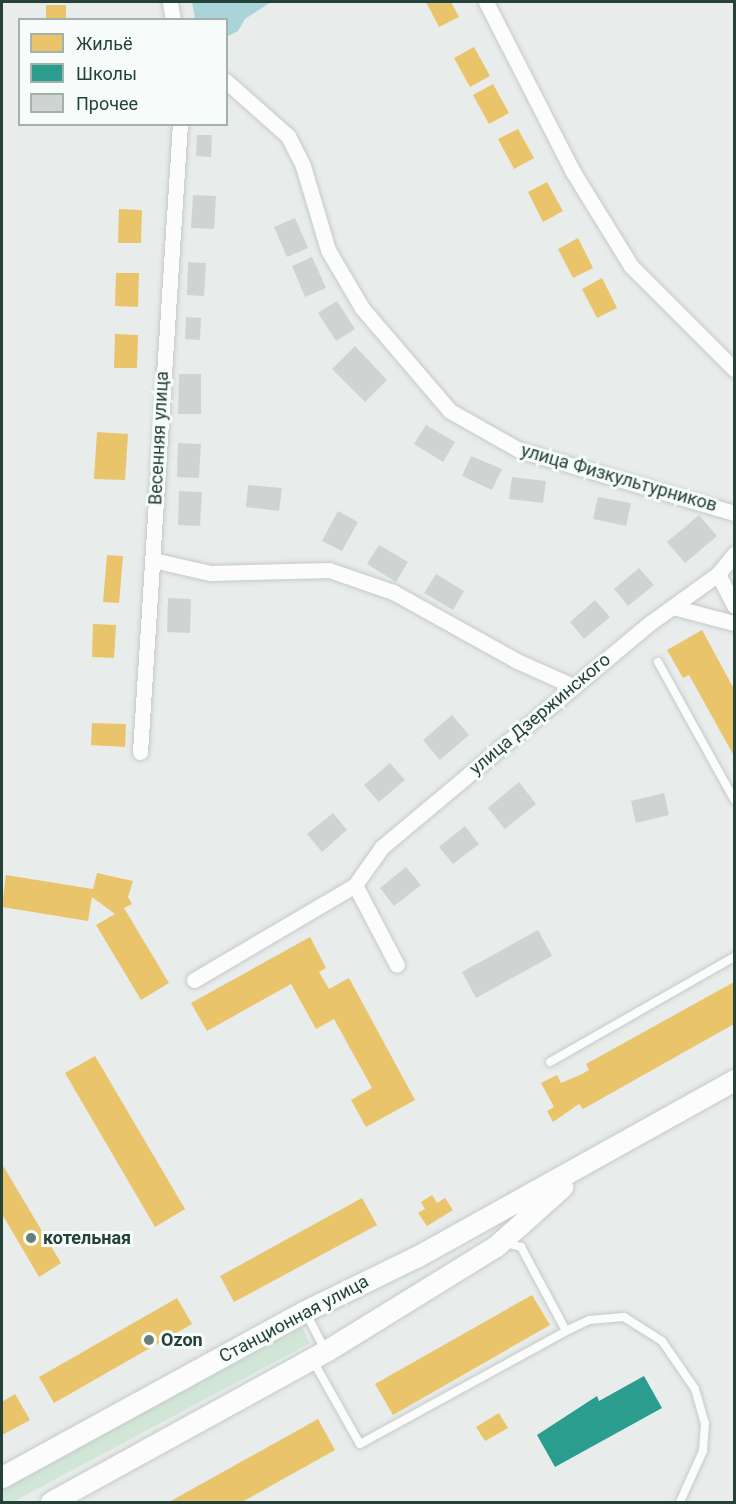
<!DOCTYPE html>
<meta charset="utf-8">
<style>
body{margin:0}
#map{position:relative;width:736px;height:1504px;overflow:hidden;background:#e8edeb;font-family:Roboto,sans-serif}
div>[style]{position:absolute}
.green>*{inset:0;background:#d1e6d7}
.water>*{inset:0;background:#aad4da}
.homes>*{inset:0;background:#e9c46a}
.schools>*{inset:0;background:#2a9d8f}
.building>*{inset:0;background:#cfd4d2}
.roads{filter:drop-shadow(0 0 2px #c5cac8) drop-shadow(0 0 2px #c5cac8)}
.lane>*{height:8px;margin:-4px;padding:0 4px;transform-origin:4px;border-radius:4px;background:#fcfcfc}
.street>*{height:15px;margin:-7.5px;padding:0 7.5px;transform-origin:7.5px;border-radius:7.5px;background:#fcfcfc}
.secondary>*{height:21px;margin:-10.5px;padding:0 10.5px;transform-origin:10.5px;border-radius:10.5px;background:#fcfcfc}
.dots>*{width:16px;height:16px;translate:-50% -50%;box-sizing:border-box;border:3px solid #f7fbf9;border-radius:50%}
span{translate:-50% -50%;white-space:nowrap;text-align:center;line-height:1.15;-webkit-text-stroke:6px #f7fbf9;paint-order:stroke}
.street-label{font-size:18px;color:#244239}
.poi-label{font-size:18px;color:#244239;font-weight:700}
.left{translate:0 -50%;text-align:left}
.frame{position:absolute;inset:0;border:3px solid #244239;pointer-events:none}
.legend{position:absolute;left:18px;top:18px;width:210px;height:108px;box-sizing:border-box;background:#f7fbf9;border:2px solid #a3b1ac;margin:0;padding:8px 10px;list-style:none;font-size:18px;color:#244239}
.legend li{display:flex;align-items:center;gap:12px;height:30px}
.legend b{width:30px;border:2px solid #a3b1ac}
</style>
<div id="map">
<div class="green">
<i style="clip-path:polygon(302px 1327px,310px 1343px,13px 1502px,2px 1502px,2px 1489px)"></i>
</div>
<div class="water">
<i style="clip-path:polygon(192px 2px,271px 2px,245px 19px,238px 31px,228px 36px,226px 20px,195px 19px)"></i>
</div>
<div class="homes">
<i style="clip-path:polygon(426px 2px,451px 2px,459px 17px,439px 27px)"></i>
<i style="clip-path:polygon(46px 5px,66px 5px,66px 19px,46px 19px)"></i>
<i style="clip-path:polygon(474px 47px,490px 76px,470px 87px,454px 58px)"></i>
<i style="clip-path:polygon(493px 84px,509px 113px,489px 124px,473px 95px)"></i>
<i style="clip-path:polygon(518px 129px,534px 158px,514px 169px,498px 139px)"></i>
<i style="clip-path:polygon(547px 182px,563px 211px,543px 222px,528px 192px)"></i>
<i style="clip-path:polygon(119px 209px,142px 210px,141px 243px,118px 243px)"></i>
<i style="clip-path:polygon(578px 238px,593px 268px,573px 278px,558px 249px)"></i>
<i style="clip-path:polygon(116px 273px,139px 273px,138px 307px,115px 306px)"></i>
<i style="clip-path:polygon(602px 278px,617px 308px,597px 318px,582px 289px)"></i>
<i style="clip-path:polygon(115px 334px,138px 335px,137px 368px,114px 368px)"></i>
<i style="clip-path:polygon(97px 432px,128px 434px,125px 480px,94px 479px)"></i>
<i style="clip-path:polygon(107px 555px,123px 556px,119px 603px,103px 602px)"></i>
<i style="clip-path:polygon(93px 624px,116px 625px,114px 658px,92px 657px)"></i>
<i style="clip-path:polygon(702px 630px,734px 689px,734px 756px,689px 675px,683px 678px,667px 650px)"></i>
<i style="clip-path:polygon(92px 723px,126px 724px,125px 747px,91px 745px)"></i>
<i style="clip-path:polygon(97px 873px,133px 881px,128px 897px,132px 904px,124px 908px,169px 983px,141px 1000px,96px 925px,115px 914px,92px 897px,88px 921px,2px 907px,6px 875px,93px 889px)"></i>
<i style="clip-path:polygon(310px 937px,326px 968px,319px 972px,329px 989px,349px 978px,415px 1100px,366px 1127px,351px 1100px,372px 1088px,334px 1019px,316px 1029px,291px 984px,207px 1031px,191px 1003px)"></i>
<i style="clip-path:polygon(734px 982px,734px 1024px,583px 1109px,579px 1104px,553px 1122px,547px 1111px,554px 1107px,541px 1083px,557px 1075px,561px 1083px,582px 1074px,589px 1070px,586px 1064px)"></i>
<i style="clip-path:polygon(95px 1056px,185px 1209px,155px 1227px,65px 1073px)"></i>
<i style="clip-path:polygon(2px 1164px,61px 1263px,39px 1277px,2px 1214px)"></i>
<i style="clip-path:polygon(432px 1195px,437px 1203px,445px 1198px,453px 1210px,427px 1226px,418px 1213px,425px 1209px,421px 1202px)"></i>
<i style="clip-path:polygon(362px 1198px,377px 1225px,234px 1302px,220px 1276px)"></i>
<i style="clip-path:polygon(532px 1295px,550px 1325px,393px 1415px,375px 1384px)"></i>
<i style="clip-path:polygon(177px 1298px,192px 1324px,54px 1403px,39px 1377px)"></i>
<i style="clip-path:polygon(15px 1394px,30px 1420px,2px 1435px,2px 1402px)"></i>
<i style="clip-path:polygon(499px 1413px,508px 1428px,485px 1441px,476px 1427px)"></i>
<i style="clip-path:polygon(318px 1419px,335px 1450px,242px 1502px,169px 1502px)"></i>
</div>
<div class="schools">
<i style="clip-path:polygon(644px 1376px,662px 1408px,555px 1467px,537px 1435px,597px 1396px,599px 1401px)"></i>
</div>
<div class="building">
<i style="clip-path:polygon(197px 135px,212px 135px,211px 157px,196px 156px)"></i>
<i style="clip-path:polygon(193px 195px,216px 196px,214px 229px,191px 228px)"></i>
<i style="clip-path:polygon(295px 218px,308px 248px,287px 257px,274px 227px)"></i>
<i style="clip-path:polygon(312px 257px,326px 288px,305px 297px,292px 266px)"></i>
<i style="clip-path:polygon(188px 262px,206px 263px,204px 296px,187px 295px)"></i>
<i style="clip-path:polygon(337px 301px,355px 329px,336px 341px,318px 313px)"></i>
<i style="clip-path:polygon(186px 317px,201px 318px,200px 340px,185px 339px)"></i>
<i style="clip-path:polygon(355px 346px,387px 380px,365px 402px,332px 369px)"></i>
<i style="clip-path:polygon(179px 374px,201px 374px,201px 414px,178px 414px)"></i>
<i style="clip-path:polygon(426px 425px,455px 442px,443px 462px,414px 444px)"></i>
<i style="clip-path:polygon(178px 443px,201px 444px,199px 478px,177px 477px)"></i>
<i style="clip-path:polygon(471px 456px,502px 469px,492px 490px,462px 476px)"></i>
<i style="clip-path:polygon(512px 477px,546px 481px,543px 503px,509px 499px)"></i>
<i style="clip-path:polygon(248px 485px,282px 488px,279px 511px,246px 507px)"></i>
<i style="clip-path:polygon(179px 491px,202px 492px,200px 526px,178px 525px)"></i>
<i style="clip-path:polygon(598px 497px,631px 503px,626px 526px,593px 519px)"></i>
<i style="clip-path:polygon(338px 511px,358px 522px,342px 551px,322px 541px)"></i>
<i style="clip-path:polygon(699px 515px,717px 536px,685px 563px,667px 542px)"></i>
<i style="clip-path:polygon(379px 545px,408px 562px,396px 582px,367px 564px)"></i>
<i style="clip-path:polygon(639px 568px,654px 585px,628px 606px,614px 589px)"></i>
<i style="clip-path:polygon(436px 574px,464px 591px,453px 610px,424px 593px)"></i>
<i style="clip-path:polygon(168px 598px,191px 599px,190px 633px,167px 632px)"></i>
<i style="clip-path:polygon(595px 600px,610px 617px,584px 639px,570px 622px)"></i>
<i style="clip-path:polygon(452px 715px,469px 735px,440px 760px,423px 740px)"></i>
<i style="clip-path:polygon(390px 763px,405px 780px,379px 802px,364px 785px)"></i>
<i style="clip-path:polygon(519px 782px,536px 804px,505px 829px,488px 808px)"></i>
<i style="clip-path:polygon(664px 793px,669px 815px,636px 823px,631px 801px)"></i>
<i style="clip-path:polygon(333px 813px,347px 830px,322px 852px,307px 834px)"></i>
<i style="clip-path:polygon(465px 826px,479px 844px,453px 864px,439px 847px)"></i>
<i style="clip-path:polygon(406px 867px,421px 885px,394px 906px,380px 888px)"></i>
<i style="clip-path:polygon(538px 930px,552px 956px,476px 998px,462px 972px)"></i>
</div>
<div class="roads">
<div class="lane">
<i style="left:658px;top:662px;width:157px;rotate:61deg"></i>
<i style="left:550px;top:1062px;width:212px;rotate:-29.7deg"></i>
<i style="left:506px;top:1243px;width:16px;rotate:15deg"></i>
<i style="left:521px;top:1247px;width:95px;rotate:61.8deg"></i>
<i style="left:306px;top:1313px;width:42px;rotate:62.8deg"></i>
<i style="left:313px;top:1361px;width:95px;rotate:60.5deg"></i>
<i style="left:360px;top:1444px;width:239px;rotate:-28.7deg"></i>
<i style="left:570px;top:1329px;width:21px;rotate:-25deg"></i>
<i style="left:589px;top:1320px;width:35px;rotate:-5deg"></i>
<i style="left:624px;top:1317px;width:45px;rotate:32.3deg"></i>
<i style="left:662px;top:1341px;width:58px;rotate:55.5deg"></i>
<i style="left:695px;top:1389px;width:35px;rotate:74deg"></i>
<i style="left:705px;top:1423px;width:28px;rotate:94deg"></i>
<i style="left:703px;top:1451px;width:56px;rotate:114.3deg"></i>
</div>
<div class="street">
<i style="left:170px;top:2px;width:18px;rotate:81deg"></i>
<i style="left:486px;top:2px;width:191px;rotate:62.9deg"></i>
<i style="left:573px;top:172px;width:110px;rotate:58.3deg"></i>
<i style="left:631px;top:266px;width:146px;rotate:45deg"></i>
<i style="left:226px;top:81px;width:83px;rotate:41.6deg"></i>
<i style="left:288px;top:136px;width:34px;rotate:63deg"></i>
<i style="left:303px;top:166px;width:88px;rotate:73.4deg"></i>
<i style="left:328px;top:250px;width:67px;rotate:59.6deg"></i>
<i style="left:362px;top:308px;width:135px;rotate:49.5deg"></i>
<i style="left:450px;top:411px;width:79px;rotate:29.5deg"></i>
<i style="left:519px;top:450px;width:224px;rotate:16.3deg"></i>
<i style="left:153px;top:560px;width:58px;rotate:12.8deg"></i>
<i style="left:210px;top:573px;width:119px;rotate:-1.4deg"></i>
<i style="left:329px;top:570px;width:68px;rotate:19deg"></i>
<i style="left:393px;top:592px;width:142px;rotate:29.1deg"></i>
<i style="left:517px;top:661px;width:61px;rotate:24.1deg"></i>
<i style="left:718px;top:574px;width:36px;rotate:63deg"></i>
<i style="left:673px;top:607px;width:63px;rotate:14.7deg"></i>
<i style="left:140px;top:752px;width:629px;rotate:-86.36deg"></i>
<i style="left:355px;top:885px;width:90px;rotate:62.3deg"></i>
<i style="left:194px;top:980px;width:187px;rotate:-30.5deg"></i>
<i style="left:355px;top:885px;width:47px;rotate:-54.6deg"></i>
<i style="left:382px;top:847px;width:349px;rotate:-39.9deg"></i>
<i style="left:650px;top:623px;width:84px;rotate:-35.8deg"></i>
<i style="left:718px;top:574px;width:26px;rotate:-51deg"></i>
</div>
<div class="secondary">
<i style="left:2px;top:1477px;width:345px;rotate:-28.7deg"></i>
<i style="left:305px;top:1311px;width:126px;rotate:-26deg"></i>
<i style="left:418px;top:1256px;width:362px;rotate:-29.1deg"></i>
<i style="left:51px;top:1502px;width:314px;rotate:-28.8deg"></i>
<i style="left:326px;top:1351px;width:200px;rotate:-31.7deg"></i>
<i style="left:496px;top:1246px;width:89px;rotate:-41.8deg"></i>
</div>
</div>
<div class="dots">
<i style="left:31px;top:1238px;background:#697e77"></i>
<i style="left:149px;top:1340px;background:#697e77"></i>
</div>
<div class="street-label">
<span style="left:159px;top:438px;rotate:-87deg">Весенняя улица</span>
<span style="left:619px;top:478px;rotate:16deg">улица Физкультурников</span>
<span style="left:540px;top:714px;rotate:-40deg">улица Дзержинского</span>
<span style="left:294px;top:1319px;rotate:-28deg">Станционная улица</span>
</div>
<div class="poi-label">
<span class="left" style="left:43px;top:1238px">котельная</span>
<span class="left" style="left:161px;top:1340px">Ozon</span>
</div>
<div class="frame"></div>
<ul class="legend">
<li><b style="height:16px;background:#e9c46a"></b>Жильё</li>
<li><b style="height:16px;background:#2a9d8f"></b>Школы</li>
<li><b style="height:16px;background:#cfd4d2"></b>Прочее</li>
</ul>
</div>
